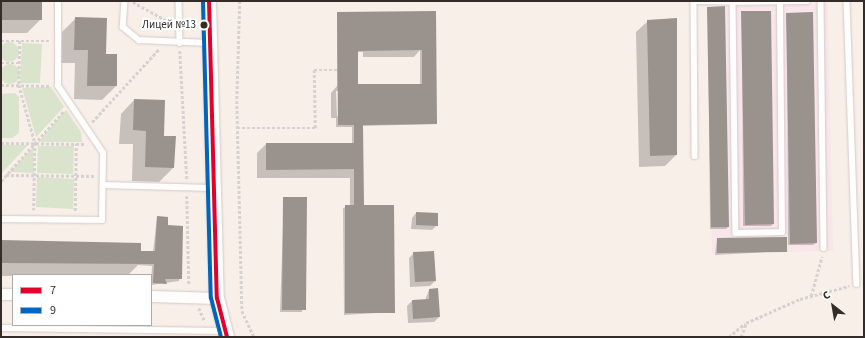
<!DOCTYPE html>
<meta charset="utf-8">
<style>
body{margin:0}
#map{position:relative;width:865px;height:338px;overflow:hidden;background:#f9efe9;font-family:"Source Sans 3",sans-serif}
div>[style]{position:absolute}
.industrial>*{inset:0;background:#f8e6ea}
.green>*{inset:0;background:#dae3cb}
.round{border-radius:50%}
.shadow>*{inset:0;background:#0003}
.building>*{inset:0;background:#99928d}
.path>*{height:2.5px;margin-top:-1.25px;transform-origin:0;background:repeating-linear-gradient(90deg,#d6d2d0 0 3px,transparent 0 5px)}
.roads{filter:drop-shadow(0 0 1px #d2cac6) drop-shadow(0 0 1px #d2cac6)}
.service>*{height:5.5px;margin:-2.75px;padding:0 2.75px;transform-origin:2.75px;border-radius:2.75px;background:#fefdfc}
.minor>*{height:11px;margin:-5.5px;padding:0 5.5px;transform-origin:5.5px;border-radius:5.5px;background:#fefdfc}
.tertiary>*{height:14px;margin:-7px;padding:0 7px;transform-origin:7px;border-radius:7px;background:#fefdfc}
.bus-1>*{height:4px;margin:-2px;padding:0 2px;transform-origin:2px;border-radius:2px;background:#e4002b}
.bus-2>*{height:4px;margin:-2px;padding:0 2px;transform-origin:2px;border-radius:2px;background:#0065bd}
.dots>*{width:11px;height:11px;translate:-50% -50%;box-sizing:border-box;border:2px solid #fff;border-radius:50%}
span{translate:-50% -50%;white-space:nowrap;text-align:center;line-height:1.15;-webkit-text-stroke:4px #fff;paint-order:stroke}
.bus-label{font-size:11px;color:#332c28}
.right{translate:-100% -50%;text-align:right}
.frame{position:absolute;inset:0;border:2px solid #332c28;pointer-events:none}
.legend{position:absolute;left:12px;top:274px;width:140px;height:52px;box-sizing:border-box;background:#fff;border:1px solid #adaba9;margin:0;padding:5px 7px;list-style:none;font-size:12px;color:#332c28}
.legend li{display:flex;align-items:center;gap:8px;height:20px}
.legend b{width:20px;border:1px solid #adaba9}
.north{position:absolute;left:813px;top:286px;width:40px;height:40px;-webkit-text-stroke:3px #fff;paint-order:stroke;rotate:329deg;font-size:11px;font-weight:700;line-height:16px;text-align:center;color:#332c28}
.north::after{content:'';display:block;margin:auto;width:14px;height:18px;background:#332c28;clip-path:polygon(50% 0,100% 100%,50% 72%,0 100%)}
</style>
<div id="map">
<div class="industrial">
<i style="clip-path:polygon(828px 4px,833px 251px,712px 253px,707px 7px)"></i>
</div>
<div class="green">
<i class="round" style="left:-1px;top:42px;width:20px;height:20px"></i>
<i style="clip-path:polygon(22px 43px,42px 44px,40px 83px,20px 83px)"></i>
<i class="round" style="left:0;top:64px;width:20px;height:20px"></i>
<i style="clip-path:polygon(51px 87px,64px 107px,36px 137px,22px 88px)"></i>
<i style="clip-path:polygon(15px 93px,19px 97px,19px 133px,12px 138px,1px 138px,1px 94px)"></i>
<i style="clip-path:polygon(66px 110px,81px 132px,82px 142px,38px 142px)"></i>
<i style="clip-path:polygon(1px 145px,28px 145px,1px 174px)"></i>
<i style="clip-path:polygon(38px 146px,74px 146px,73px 174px,37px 173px)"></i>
<i style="clip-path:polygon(33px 147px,34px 173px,10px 172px)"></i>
<i style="clip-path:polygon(37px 177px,74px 179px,73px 209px,36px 207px)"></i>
</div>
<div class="shadow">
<i style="clip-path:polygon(1px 1px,41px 1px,41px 19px,27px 33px,1px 33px)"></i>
<i style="clip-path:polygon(708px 8px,728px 227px,726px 229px,710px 229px)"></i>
<i style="clip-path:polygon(evenodd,435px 12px,436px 124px,362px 126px,363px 206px,394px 312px,344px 315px,343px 208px,350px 206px,350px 178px,257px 178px,257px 153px,266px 144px,352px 144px,352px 127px,336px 127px,336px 118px,331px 118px,331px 93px,337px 86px,337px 13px,435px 12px,420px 50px,420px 85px,355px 85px,357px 52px,363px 52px,363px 57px,414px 57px,420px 50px,435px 12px,336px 91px,338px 91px,339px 116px,337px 116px,336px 91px)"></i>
<i style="clip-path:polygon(742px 12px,773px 224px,771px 226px,743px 226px)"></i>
<i style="clip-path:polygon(787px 14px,816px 243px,813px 245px,788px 245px)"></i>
<i style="clip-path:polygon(76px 18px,105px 55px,116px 55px,116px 86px,102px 100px,74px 99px,75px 63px,61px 63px,62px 32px)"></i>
<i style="clip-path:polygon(648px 21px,676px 155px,665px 166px,639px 167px,636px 32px)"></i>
<i style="clip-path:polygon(134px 100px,163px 137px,173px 168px,159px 182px,132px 181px,133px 144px,119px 144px,121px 114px)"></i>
<i style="clip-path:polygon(284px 198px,306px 198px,302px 312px,280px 312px)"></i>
<i style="clip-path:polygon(416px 213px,437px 225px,432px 230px,411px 229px,412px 218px)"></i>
<i style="clip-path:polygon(157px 217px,167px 226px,182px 227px,179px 281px,151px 285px,152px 266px,138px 265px,128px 275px,1px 276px,1px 241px,153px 252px)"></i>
<i style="clip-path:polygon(717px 239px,786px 251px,715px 255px)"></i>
<i style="clip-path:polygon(414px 253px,435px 281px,430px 286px,410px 287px,409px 258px)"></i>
<i style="clip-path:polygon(429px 290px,439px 317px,434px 322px,408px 323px,407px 306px,412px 301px,425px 300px)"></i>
</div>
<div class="building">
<i style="clip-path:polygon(1px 1px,42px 1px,42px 20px,1px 20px)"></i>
<i style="clip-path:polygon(725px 6px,729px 227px,711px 227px,707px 7px)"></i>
<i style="clip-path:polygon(evenodd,436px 11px,437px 124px,363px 125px,364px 205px,394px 205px,395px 313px,345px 313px,345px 205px,354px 205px,354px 169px,266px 170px,266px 143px,354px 143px,354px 125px,338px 125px,337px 12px,436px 11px,422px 50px,422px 84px,358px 84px,358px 51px,422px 50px)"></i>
<i style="clip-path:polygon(741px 11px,771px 11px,774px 224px,745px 225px)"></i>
<i style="clip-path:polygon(813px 12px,817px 243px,790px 244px,786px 13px)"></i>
<i style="clip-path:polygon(75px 17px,107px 18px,106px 54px,117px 54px,117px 86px,87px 86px,88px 50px,74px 50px)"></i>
<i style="clip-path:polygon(677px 18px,677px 155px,650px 156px,647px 20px)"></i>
<i style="clip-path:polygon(134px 99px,165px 100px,164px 136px,176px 136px,174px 168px,145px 167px,146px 131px,133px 130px)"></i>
<i style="clip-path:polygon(283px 197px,307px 197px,306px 310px,282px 310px)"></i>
<i style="clip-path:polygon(416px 212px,438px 213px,438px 226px,416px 225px)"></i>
<i style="clip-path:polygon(157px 216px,168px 217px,168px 225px,183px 226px,182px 279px,165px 279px,167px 284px,153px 283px,154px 264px,1px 263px,1px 240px,141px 243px,141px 251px,155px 251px)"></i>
<i style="clip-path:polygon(787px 237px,787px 252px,717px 253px,717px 238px)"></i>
<i style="clip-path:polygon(434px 251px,436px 281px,415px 282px,413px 252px)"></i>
<i style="clip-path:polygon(438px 288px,440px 317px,413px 319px,412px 300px,429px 299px,429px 289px)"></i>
</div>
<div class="path">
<i style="left:240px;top:1px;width:100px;rotate:91.7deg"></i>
<i style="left:237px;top:101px;width:210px;rotate:88.6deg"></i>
<i style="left:242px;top:311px;width:29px;rotate:65deg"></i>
<i style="left:133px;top:2px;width:43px;rotate:28.9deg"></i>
<i style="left:1px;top:41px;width:49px"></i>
<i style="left:20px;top:41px;width:44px;rotate:91.3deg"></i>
<i style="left:19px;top:85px;width:60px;rotate:74.6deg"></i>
<i style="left:35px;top:143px;width:67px;rotate:90.9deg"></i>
<i style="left:180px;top:51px;width:128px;rotate:86.9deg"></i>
<i style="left:1px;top:63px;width:18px"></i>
<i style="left:1px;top:85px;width:49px;rotate:1.2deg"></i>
<i style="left:92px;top:122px;width:99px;rotate:-47.5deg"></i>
<i style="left:237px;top:128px;width:78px"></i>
<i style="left:315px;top:128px;width:58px;rotate:-91deg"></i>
<i style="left:314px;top:70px;width:23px"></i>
<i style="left:1px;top:143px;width:85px;rotate:0.7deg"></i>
<i style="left:6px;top:175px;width:88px;rotate:0.7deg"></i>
<i style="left:1px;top:181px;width:94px;rotate:-48deg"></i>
<i style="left:187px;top:196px;width:89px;rotate:88.7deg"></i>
<i style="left:75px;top:211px;width:67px;rotate:-89.1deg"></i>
<i style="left:811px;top:296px;width:41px;rotate:-74.6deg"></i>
<i style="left:199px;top:308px;width:15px;rotate:67deg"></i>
<i style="left:729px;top:337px;width:21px;rotate:-41deg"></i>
<i style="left:741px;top:337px;width:15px;rotate:-70deg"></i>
<i style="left:746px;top:323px;width:59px;rotate:-24deg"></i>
<i style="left:800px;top:299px;width:51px;rotate:-14.9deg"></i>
</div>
<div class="roads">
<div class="service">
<i style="left:125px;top:1px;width:26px;rotate:94deg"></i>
<i style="left:123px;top:27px;width:21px;rotate:39deg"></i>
<i style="left:139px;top:40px;width:70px;rotate:2.5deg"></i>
<i style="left:179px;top:1px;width:42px;rotate:88.6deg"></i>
<i style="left:694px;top:1px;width:39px;rotate:1deg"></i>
<i style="left:733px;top:2px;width:231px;rotate:89.3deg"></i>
<i style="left:736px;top:233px;width:46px;rotate:-1.2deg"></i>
<i style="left:782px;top:232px;width:231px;rotate:-90.5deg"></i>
<i style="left:821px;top:1px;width:247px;rotate:89.3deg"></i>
<i style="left:847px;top:1px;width:283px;rotate:88deg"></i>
<i style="left:694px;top:2px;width:154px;rotate:89.6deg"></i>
<i style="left:733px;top:2px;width:74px;rotate:-0.8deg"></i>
<i style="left:103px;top:185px;width:109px;rotate:1.6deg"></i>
<i style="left:1px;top:219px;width:101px;rotate:0.6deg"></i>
<i style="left:102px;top:220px;width:67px;rotate:-89.1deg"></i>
<i style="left:103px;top:153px;width:81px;rotate:-123.9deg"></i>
<i style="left:58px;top:86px;width:85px;rotate:-90deg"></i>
<i style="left:1px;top:328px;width:223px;rotate:0.8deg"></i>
</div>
<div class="minor">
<i style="left:1px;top:294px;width:12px"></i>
<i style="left:151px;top:296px;width:66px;rotate:1.7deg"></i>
</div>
<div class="tertiary">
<i style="left:209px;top:1px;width:297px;rotate:88.5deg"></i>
<i style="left:217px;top:298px;width:40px;rotate:75.6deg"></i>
</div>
</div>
<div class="bus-1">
<i style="left:209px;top:1px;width:297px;rotate:88.5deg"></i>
<i style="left:217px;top:298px;width:40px;rotate:75.6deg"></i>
</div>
<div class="bus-2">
<i style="left:203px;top:1px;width:297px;rotate:88.5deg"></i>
<i style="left:211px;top:298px;width:40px;rotate:75.6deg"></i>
</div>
<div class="dots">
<i style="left:204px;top:25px;background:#332c28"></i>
</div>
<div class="bus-label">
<span class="right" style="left:196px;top:25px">Лицей №13</span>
</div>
<div class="frame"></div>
<ul class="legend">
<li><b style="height:5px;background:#e4002b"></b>7</li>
<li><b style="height:5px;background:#0065bd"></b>9</li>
</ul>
<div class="north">С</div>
</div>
